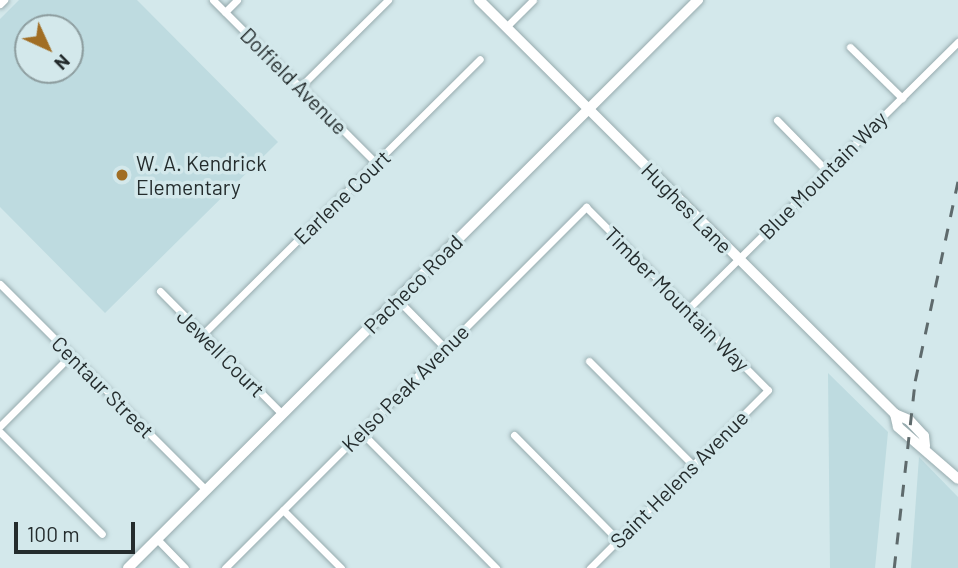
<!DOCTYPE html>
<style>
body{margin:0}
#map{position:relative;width:958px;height:568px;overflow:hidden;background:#d3e8eb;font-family:Barlow,sans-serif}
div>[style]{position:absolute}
.built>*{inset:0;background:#bedbe0}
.roads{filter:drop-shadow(0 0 2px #97abae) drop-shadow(0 0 2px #97abae)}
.street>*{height:7px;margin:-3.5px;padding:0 3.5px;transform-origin:3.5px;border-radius:3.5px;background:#fff}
.secondary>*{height:10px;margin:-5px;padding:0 5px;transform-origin:5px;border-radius:5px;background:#fff}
.rail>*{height:2.5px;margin-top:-1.25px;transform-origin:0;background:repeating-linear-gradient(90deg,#5e6a6c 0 12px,transparent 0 24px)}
.dots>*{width:19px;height:19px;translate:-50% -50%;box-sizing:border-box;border:4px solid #d3e8eb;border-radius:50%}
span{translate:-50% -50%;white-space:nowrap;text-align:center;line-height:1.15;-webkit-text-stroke:7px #d3e8eb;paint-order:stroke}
.street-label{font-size:21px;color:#242c2d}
.poi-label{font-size:21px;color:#242c2d}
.left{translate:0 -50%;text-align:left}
.north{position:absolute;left:14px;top:14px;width:70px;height:70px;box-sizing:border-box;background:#d3e8eb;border:2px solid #8d9d9f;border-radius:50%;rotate:135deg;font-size:19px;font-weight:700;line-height:28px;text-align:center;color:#242c2d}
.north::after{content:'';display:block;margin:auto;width:24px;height:32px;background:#a16e24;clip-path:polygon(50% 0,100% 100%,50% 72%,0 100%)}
.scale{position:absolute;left:14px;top:522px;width:121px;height:32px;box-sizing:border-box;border:4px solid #242c2d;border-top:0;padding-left:9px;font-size:21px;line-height:24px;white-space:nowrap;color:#242c2d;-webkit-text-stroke:5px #d3e8eb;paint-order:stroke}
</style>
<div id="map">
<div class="built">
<i style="clip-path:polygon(evenodd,19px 0,137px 0,278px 142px,105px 313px,0 207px,0 19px,19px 0,70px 28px,70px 70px,28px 70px,28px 28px,70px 28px)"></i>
<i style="clip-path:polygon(828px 373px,888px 432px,875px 568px,830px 568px)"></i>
<i style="clip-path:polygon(919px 457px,958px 497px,958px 568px,911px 568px)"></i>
</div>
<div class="roads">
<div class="street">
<i style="left:213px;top:0;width:229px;rotate:45deg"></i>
<i style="left:0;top:4px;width:6px;rotate:-45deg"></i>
<i style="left:225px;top:12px;width:17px;rotate:-45deg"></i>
<i style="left:506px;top:27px;width:38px;rotate:-45deg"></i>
<i style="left:850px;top:47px;width:73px;rotate:44.4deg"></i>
<i style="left:300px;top:87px;width:124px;rotate:-44.7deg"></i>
<i style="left:777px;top:120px;width:71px;rotate:45.6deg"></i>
<i style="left:0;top:284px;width:291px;rotate:45deg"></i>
<i style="left:160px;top:291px;width:173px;rotate:45.2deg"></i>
<i style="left:397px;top:299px;width:69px;rotate:45.6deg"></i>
<i style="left:688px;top:309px;width:380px;rotate:-44.7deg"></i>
<i style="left:203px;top:334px;width:390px;rotate:-44.8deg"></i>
<i style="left:589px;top:361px;width:147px;rotate:45deg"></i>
<i style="left:0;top:426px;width:100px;rotate:-45deg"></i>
<i style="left:0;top:432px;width:144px;rotate:45deg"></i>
<i style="left:361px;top:432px;width:192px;rotate:45.2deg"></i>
<i style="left:514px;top:435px;width:148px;rotate:45.3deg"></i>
<i style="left:283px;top:510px;width:82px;rotate:45deg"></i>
<i style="left:157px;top:539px;width:40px;rotate:46deg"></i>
<i style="left:225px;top:568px;width:511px;rotate:-45deg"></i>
<i style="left:586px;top:207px;width:258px;rotate:45.2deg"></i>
<i style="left:768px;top:390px;width:252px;rotate:135deg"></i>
</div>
<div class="secondary">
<i style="left:479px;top:0;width:587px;rotate:44.86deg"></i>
<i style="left:895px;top:414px;width:15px;rotate:23deg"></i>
<i style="left:909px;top:420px;width:22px;rotate:47deg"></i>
<i style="left:924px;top:436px;width:10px;rotate:84deg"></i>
<i style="left:895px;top:414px;width:13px;rotate:77deg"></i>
<i style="left:898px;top:427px;width:79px;rotate:40.9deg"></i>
<i style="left:128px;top:568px;width:805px;rotate:-44.9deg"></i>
</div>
</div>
<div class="rail">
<i style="left:894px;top:568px;width:188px;rotate:-83.6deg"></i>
<i style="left:915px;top:381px;width:206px;rotate:-77.9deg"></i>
</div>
<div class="dots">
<i style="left:122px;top:175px;background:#a16e24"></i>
</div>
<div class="street-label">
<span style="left:294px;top:81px;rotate:45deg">Dolfield Avenue</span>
<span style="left:823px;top:175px;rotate:-45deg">Blue Mountain Way</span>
<span style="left:342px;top:197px;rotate:-44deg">Earlene Court</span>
<span style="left:687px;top:208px;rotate:45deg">Hughes Lane</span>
<span style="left:413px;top:284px;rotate:-45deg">Pacheco Road</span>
<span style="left:677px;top:299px;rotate:45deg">Timber Mountain Way</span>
<span style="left:221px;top:353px;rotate:45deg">Jewell Court</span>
<span style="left:103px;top:387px;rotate:45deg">Centaur Street</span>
<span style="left:405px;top:388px;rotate:-45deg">Kelso Peak Avenue</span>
<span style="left:679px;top:479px;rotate:-45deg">Saint Helens Avenue</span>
</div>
<div class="poi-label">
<span class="left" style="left:136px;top:175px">W. A. Kendrick<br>Elementary</span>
</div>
<div class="north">N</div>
<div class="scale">100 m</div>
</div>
